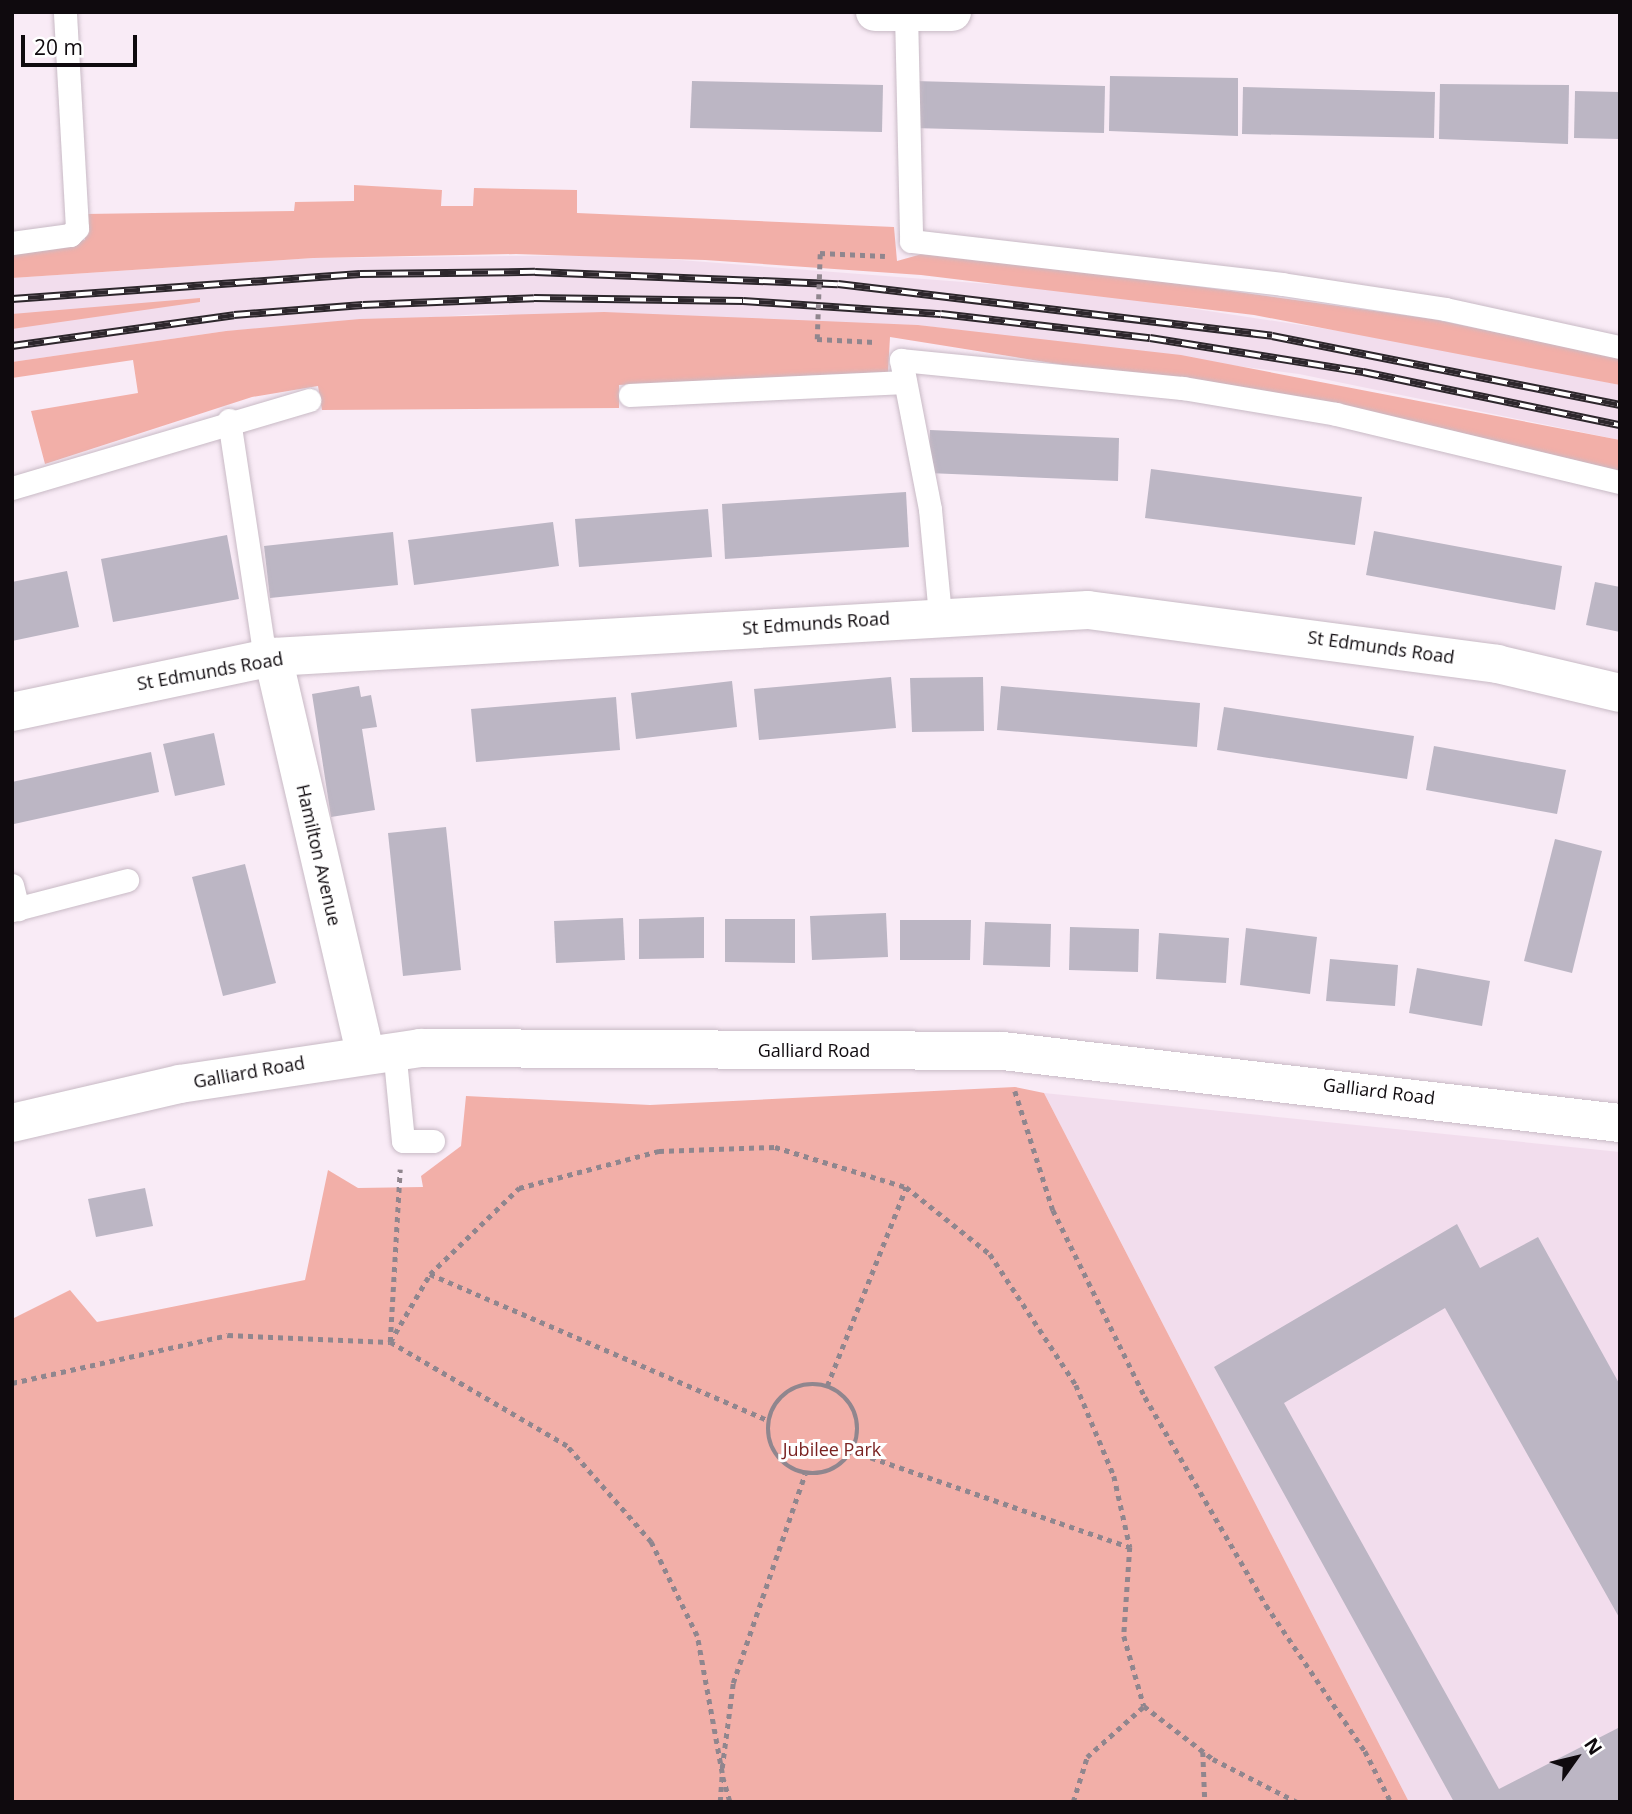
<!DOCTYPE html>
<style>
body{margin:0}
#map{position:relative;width:1632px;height:1814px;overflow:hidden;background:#f9ebf6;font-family:"Open Sans",sans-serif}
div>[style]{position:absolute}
.built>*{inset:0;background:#f2dded}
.green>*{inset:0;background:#f2afa8}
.building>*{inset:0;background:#bcb6c4}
.path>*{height:4.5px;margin-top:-2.25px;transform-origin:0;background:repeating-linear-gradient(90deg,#90868e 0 5px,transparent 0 10px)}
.path>.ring{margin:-2.25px;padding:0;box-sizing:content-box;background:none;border:4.5px solid #90868e;border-radius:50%}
.roads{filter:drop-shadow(0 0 2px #c8bac5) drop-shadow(0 0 2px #c8bac5)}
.service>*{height:23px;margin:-11.5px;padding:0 11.5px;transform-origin:11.5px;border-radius:11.5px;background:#fff}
.minor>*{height:38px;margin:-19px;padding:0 19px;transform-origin:19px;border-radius:19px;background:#fff}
.tertiary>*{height:38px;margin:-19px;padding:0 19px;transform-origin:19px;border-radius:19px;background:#fff}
.rail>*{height:8px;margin-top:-4px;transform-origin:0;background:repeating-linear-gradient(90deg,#fff 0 16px,#2d272c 0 32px);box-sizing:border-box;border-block:2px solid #2d272c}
.path-bridge>*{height:4.5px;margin-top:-2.25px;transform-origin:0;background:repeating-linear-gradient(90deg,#90868e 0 5px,transparent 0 10px)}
span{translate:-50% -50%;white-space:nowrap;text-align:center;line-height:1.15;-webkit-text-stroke:6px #fff;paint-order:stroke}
.street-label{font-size:18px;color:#0f0a0e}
.park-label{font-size:18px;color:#7a2322}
.frame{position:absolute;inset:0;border:14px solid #0f0a0e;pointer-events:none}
.north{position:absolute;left:1541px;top:1723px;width:70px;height:70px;-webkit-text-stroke:5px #fff;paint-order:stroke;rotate:56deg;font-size:19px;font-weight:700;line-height:28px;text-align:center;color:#0f0a0e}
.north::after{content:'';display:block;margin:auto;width:24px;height:32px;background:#0f0a0e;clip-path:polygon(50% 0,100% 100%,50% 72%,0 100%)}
.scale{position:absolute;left:21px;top:35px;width:116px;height:32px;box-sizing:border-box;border:4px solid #0f0a0e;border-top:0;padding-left:9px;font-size:21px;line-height:24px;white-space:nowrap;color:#0f0a0e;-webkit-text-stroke:5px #fff;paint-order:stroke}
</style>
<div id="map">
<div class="built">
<i style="clip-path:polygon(615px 255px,1078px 291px,1431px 345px,1620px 385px,1620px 440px,1299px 374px,918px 325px,481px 314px,226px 331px,12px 362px,12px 278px,313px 258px)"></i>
<i style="clip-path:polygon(1044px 1093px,1620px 1152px,1620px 1802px,1409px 1802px)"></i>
</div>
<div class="green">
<i style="clip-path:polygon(354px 185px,442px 190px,441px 206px,473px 206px,474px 188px,577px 190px,577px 213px,894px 227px,897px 261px,922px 254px,1035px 264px,1432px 319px,1620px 358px,1620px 385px,1254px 315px,921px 275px,705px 260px,516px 254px,313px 258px,12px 278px,12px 249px,85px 240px,85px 214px,294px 211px,295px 202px,354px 201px)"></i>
<i style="clip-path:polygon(200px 298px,200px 302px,12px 329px,12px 314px)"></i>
<i style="clip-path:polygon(604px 312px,918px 325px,1181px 355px,1620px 440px,1620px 471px,1412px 421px,890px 337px,888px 372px,619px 385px,619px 408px,322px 410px,318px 386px,252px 397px,45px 464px,31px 411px,138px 393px,133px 360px,12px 378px,12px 362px,226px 331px,360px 319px)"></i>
<i style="clip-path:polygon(1015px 1087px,1044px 1093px,1409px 1802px,12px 1802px,12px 1319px,70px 1290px,97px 1322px,305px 1280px,328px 1170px,358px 1188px,423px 1187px,421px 1176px,461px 1146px,466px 1096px,650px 1105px)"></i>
</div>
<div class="building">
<i style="clip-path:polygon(1110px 76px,1238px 78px,1238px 136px,1109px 131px)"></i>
<i style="clip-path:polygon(692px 81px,883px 85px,882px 132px,690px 128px)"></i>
<i style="clip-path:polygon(914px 81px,1105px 86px,1104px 133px,913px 128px)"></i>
<i style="clip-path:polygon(1440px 84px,1569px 85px,1568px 144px,1439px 139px)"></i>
<i style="clip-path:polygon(1243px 87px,1435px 92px,1434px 138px,1242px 134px)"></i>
<i style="clip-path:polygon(1575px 91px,1620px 92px,1620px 139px,1574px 138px)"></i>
<i style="clip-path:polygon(930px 430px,1119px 438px,1118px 481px,928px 473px)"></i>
<i style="clip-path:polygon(1151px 469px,1362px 497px,1355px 545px,1145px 518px)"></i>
<i style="clip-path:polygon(906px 492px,909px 547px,725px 559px,722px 504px)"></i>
<i style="clip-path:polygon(708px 509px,712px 557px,579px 567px,575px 519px)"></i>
<i style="clip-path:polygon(553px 522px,559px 566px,414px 585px,408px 540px)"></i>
<i style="clip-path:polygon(1374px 531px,1562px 566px,1555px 610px,1366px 575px)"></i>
<i style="clip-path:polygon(393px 532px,398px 585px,270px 598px,264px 546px)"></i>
<i style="clip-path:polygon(227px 535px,239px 599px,113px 622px,101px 559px)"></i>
<i style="clip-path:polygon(67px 571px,79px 627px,12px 641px,12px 582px)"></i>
<i style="clip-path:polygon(1595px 582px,1620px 587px,1620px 632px,1586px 625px)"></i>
<i style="clip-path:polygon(891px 677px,896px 728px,759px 740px,754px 689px)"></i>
<i style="clip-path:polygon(983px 677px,984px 731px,912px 732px,910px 678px)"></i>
<i style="clip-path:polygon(732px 681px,737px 727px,636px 739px,631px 693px)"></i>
<i style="clip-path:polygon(359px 686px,361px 697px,371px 695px,377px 727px,362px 729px,375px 810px,331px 817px,312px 694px)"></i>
<i style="clip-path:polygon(1001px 686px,1200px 703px,1197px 747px,997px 730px)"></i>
<i style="clip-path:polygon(616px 697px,620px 750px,476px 762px,471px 709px)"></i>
<i style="clip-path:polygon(1224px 707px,1414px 736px,1407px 779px,1217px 750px)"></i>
<i style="clip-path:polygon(214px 733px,225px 785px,175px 796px,163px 744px)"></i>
<i style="clip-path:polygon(1434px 746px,1566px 770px,1557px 814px,1426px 790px)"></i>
<i style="clip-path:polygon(151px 752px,159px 792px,14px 824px,12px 782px)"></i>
<i style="clip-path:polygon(446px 827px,461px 970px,403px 976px,388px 833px)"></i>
<i style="clip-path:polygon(1555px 839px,1602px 851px,1572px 973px,1524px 961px)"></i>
<i style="clip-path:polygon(245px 864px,276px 983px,223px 996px,192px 877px)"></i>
<i style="clip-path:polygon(886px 913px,888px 957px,812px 960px,810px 916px)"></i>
<i style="clip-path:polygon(704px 917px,704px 958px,639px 959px,639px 919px)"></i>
<i style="clip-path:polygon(623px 918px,625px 960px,556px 963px,554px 921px)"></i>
<i style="clip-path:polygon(725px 919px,795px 919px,795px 963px,725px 962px)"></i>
<i style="clip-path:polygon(900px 920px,971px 920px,970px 960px,900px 960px)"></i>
<i style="clip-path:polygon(985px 922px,1051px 924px,1050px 967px,983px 965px)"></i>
<i style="clip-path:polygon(1070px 927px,1139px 929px,1138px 972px,1069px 970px)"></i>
<i style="clip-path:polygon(1246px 928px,1317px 937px,1310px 994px,1240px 985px)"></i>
<i style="clip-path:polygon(1159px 933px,1229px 938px,1226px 983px,1156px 979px)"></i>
<i style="clip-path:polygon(1330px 959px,1398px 965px,1395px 1006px,1326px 1001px)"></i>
<i style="clip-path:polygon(1417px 968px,1490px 981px,1482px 1026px,1409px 1013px)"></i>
<i style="clip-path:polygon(145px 1188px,153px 1226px,96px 1237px,88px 1199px)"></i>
<i style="clip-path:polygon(1457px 1224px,1480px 1268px,1538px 1237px,1620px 1385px,1620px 1619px,1445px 1308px,1284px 1403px,1499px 1789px,1620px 1727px,1620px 1802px,1454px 1802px,1214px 1367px)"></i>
</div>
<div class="path">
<i style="left:820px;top:253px;width:65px;rotate:2.6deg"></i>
<i style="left:817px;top:339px;width:58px;rotate:3deg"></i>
<i style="left:1015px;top:1091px;width:125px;rotate:72.3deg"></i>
<i style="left:1053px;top:1210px;width:208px;rotate:63.8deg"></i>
<i style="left:1145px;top:1397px;width:241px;rotate:59.8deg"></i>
<i style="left:1266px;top:1605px;width:176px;rotate:55.9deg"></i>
<i style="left:1365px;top:1751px;width:57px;rotate:63deg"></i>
<i style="left:430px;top:1274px;width:368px;rotate:23.4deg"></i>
<i style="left:12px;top:1383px;width:221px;rotate:-12.5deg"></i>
<i style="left:228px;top:1335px;width:162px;rotate:2.5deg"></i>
<i style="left:390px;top:1342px;width:173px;rotate:-86.7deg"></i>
<i class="ring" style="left:768px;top:1384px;width:85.5px;height:85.5px"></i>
<i style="left:827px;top:1386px;width:214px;rotate:-68.3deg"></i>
<i style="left:852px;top:1451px;width:294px;rotate:19.1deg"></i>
<i style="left:1203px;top:1752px;width:50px;rotate:87.7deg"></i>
<i style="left:722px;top:1768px;width:86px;rotate:-82.6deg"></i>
<i style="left:733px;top:1683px;width:221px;rotate:-71deg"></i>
<i style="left:723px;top:1777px;width:26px;rotate:74deg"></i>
<i style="left:720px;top:1802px;width:29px;rotate:-86deg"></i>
<i style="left:722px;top:1773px;width:139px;rotate:-100.3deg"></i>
<i style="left:697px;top:1636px;width:105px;rotate:-116.1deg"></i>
<i style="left:651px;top:1542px;width:128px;rotate:-131.2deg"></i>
<i style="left:567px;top:1446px;width:205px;rotate:-149.6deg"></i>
<i style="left:390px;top:1342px;width:79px;rotate:-59.5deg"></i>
<i style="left:430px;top:1274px;width:124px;rotate:-44deg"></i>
<i style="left:519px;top:1188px;width:145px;rotate:-14.8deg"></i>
<i style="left:659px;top:1151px;width:116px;rotate:-2deg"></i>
<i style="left:775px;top:1147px;width:137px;rotate:17deg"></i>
<i style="left:906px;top:1187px;width:107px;rotate:38.6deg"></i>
<i style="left:990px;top:1254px;width:157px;rotate:56.7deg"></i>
<i style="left:1076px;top:1385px;width:99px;rotate:67.3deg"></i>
<i style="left:1114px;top:1476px;width:73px;rotate:77.3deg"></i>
<i style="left:1130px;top:1547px;width:89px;rotate:93.9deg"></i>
<i style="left:1124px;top:1636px;width:73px;rotate:74.1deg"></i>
<i style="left:1144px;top:1706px;width:87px;rotate:37.5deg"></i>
<i style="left:1213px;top:1759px;width:94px;rotate:27.1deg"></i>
<i style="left:1073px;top:1802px;width:47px;rotate:-72.7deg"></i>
<i style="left:1087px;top:1757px;width:76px;rotate:-41.8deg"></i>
</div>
<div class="roads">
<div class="service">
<i style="left:906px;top:13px;width:228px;rotate:88.7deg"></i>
<i style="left:911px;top:241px;width:373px;rotate:6.6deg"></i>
<i style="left:1282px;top:284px;width:165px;rotate:8.7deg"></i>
<i style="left:1445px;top:309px;width:179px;rotate:12.3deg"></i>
<i style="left:12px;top:243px;width:59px;rotate:-7.9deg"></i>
<i style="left:70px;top:235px;width:10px;rotate:-45deg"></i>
<i style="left:77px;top:228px;width:216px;rotate:-93.2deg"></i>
<i style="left:630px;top:395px;width:275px;rotate:-2.7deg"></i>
<i style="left:229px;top:420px;width:241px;rotate:81.4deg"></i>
<i style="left:12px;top:488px;width:310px;rotate:-16.5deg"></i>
<i style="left:940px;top:615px;width:106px;rotate:-95.4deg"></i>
<i style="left:930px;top:509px;width:152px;rotate:-101deg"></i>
<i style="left:901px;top:360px;width:283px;rotate:5.7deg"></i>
<i style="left:1183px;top:388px;width:155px;rotate:9.6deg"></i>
<i style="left:1336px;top:414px;width:292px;rotate:13.5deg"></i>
<i style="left:12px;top:885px;width:25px;rotate:76deg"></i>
<i style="left:12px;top:910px;width:119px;rotate:-14.6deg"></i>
<i style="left:394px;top:1049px;width:92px;rotate:84.4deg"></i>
<i style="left:403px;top:1141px;width:30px"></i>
</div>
<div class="minor">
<i style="left:875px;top:12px;width:77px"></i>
<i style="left:273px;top:657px;width:407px;rotate:76.9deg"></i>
<i style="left:12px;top:712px;width:267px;rotate:-11.9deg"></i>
<i style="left:273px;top:657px;width:816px;rotate:-3.3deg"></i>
<i style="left:1088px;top:610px;width:413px;rotate:7.5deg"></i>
<i style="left:1497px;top:664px;width:126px;rotate:13.3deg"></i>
</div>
<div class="tertiary">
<i style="left:12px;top:1123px;width:172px;rotate:-13.1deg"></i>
<i style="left:180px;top:1084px;width:243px;rotate:-8.5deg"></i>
<i style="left:420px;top:1048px;width:583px;rotate:0.29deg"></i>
<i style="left:1003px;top:1051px;width:621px;rotate:6.66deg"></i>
</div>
</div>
<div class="rail">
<i style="left:12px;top:299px;width:349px;rotate:-4.1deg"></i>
<i style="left:360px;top:274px;width:175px;rotate:-0.7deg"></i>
<i style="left:535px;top:272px;width:303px;rotate:2.3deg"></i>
<i style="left:838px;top:284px;width:437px;rotate:6.8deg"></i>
<i style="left:1272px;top:336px;width:355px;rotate:11.2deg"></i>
<i style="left:12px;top:346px;width:224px;rotate:-7.9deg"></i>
<i style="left:234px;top:315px;width:129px;rotate:-4.4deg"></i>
<i style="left:363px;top:305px;width:171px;rotate:-2.3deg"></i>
<i style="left:534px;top:298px;width:209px;rotate:0.8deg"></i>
<i style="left:743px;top:301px;width:198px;rotate:3.8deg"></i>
<i style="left:941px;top:314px;width:210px;rotate:6.6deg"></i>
<i style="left:1150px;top:338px;width:216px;rotate:9.1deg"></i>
<i style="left:1363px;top:372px;width:262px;rotate:11.7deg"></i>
</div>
<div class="path-bridge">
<i style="left:817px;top:339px;width:86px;rotate:-88deg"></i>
</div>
<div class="street-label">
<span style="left:816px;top:623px;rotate:-4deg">St Edmunds Road</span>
<span style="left:1381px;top:647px;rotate:8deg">St Edmunds Road</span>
<span style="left:210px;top:671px;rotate:-10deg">St Edmunds Road</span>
<span style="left:319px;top:855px;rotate:77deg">Hamilton Avenue</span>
<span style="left:814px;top:1050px">Galliard Road</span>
<span style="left:249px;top:1072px;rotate:-10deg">Galliard Road</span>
<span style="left:1379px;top:1091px;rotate:7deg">Galliard Road</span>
</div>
<div class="park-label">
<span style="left:832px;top:1449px">Jubilee Park</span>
</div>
<div class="frame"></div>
<div class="north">N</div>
<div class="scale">20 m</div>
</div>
